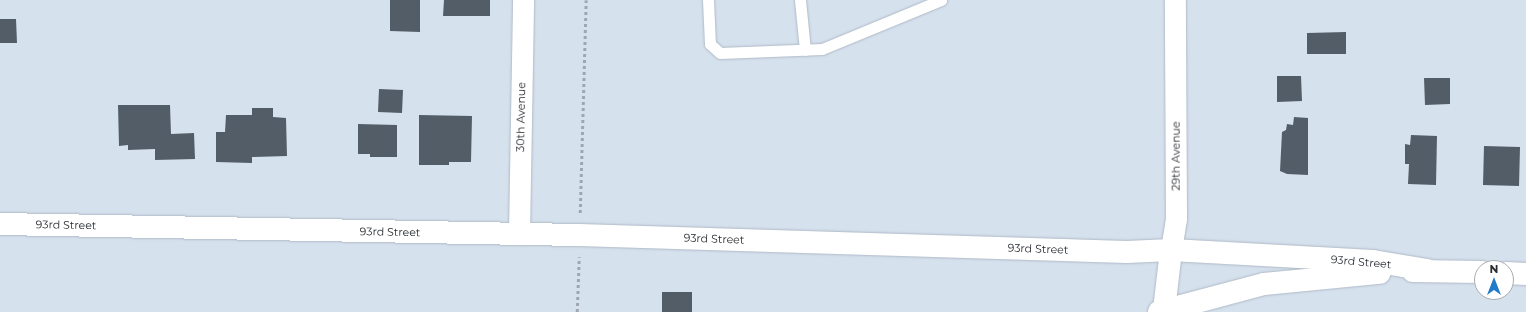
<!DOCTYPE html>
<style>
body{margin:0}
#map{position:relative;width:1526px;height:312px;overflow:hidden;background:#d6e1ee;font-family:Montserrat,sans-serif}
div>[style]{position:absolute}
.building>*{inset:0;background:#535d67}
.path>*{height:2.5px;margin-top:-1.25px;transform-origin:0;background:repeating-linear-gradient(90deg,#9ea7b1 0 3px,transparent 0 6px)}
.roads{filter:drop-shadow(0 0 1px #afbac6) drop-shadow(0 0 1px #afbac6)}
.lane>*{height:11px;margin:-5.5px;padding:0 5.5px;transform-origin:5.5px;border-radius:5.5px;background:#fff}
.street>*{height:21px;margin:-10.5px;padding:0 10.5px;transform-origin:10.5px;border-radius:10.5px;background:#fff}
.secondary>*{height:22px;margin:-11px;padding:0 11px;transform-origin:11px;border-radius:11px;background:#fff}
span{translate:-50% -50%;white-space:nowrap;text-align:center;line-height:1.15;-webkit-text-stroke:4px #fff;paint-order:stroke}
.street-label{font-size:11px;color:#292d32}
.north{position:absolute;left:1474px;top:260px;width:40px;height:40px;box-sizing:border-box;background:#fff;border:1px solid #a9abad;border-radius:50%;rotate:0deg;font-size:11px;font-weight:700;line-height:16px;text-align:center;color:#292d32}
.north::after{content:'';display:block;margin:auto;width:14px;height:18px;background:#217bc8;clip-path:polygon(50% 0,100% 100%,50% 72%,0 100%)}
</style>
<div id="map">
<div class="building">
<i style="clip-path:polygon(390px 0,420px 0,420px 32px,390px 31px)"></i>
<i style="clip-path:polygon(444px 0,490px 0,490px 16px,443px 16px)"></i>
<i style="clip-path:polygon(0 19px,16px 19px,17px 43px,0 43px)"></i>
<i style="clip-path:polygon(1346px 32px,1346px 54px,1307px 54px,1307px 33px)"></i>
<i style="clip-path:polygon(1277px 76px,1301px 76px,1302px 101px,1277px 102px)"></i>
<i style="clip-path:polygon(1424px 78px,1450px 78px,1450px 104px,1425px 105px)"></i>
<i style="clip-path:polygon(379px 89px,403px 90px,402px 113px,378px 112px)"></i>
<i style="clip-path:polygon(118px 105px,170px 105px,171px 134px,194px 133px,195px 159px,155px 160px,155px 149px,128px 150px,128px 145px,119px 146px)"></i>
<i style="clip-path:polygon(252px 108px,273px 108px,273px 117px,286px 118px,287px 156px,252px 157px,252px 163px,216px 162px,216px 132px,225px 132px,226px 115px,252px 115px)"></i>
<i style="clip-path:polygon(419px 115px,472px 116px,471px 162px,449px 162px,449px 165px,419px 165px)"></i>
<i style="clip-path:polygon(1294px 117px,1308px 118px,1308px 175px,1287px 174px,1280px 171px,1282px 132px,1286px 130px,1287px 124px,1293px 125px)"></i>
<i style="clip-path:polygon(358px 124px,397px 125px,397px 157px,370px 157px,370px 154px,358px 154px)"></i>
<i style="clip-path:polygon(1411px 135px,1437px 136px,1436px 185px,1408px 184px,1409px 164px,1405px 164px,1405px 144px,1410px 145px)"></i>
<i style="clip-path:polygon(1484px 146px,1520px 147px,1519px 186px,1483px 185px)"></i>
<i style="clip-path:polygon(662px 292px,692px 292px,692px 312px,662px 312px)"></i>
</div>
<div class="path">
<i style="left:580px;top:213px;width:213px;rotate:-88.4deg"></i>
<i style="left:577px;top:312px;width:55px;rotate:-87.9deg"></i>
</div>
<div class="roads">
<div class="lane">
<i style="left:708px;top:0;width:44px;rotate:87.4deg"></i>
<i style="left:710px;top:44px;width:13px;rotate:42deg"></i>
<i style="left:720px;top:53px;width:102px;rotate:-2.2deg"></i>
<i style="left:822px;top:49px;width:129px;rotate:-22.4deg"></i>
<i style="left:800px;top:0;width:50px;rotate:84.3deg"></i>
</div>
<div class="street">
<i style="left:519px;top:234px;width:234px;rotate:-89deg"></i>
<i style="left:1171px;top:250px;width:31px;rotate:-81deg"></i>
<i style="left:1176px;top:219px;width:219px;rotate:-90.3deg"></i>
</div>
<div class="secondary">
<i style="left:0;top:224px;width:579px;rotate:1.09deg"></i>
<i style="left:579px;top:235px;width:548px;rotate:1.78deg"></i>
<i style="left:1127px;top:252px;width:44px;rotate:-2.6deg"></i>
<i style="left:1171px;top:250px;width:202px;rotate:3.1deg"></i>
<i style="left:1373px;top:261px;width:55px;rotate:9.5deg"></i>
<i style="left:1413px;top:271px;width:69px;rotate:0.8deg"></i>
<i style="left:1506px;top:273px;width:20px;rotate:3deg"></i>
<i style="left:1164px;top:310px;width:60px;rotate:-83.3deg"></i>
<i style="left:1159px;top:312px;width:109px;rotate:-14.9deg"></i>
<i style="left:1264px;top:284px;width:116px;rotate:-5.5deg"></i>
</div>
</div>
<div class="street-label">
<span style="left:521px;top:117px;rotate:-89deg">30th Avenue</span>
<span style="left:1176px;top:156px;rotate:-90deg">29th Avenue</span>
<span style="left:66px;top:225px;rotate:1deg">93rd Street</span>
<span style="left:390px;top:232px;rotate:1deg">93rd Street</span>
<span style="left:714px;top:239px;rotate:2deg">93rd Street</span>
<span style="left:1038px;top:249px;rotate:2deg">93rd Street</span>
<span style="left:1361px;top:262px;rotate:5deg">93rd Street</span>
</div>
<div class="north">N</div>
</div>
